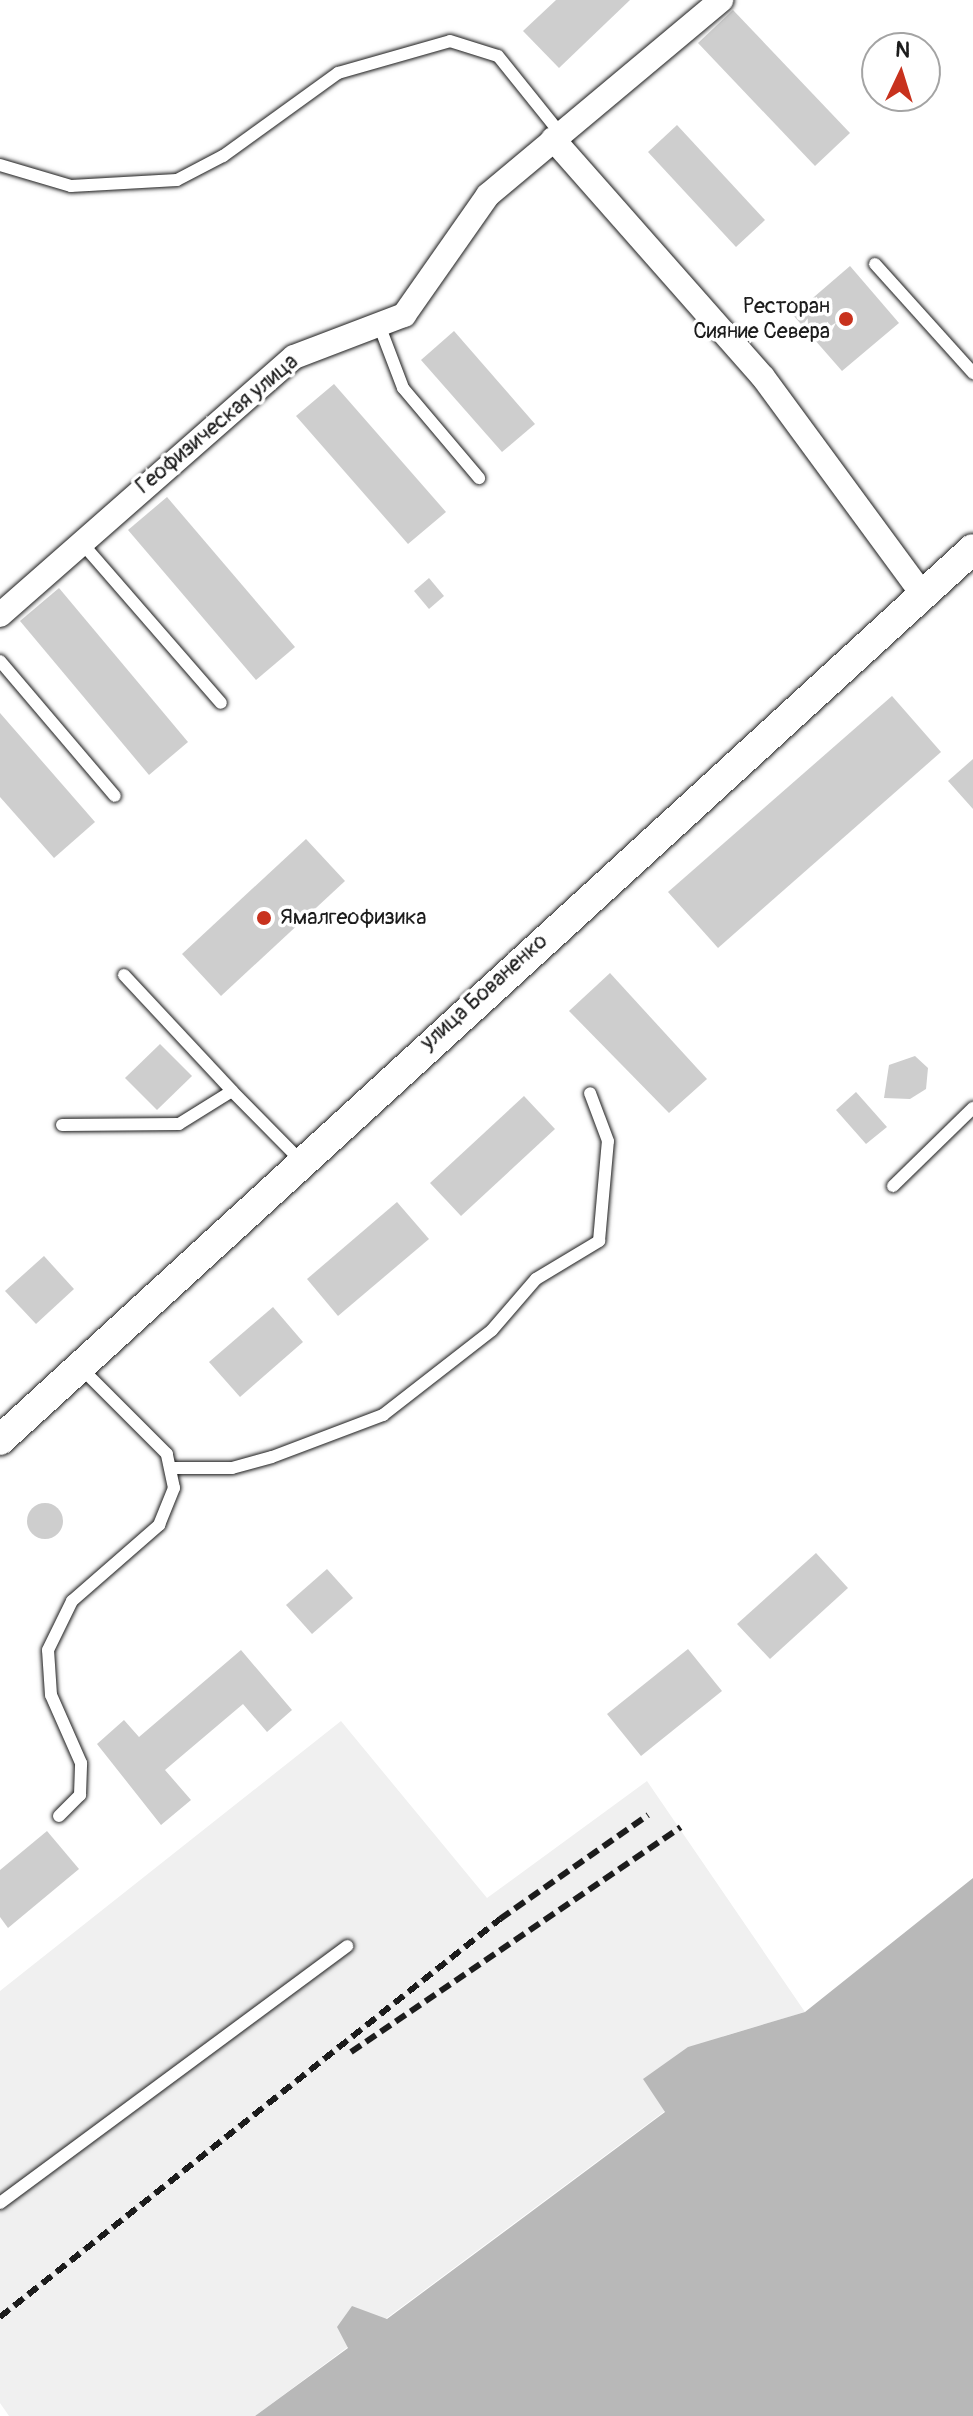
<!DOCTYPE html>
<meta charset="utf-8">
<style>
body{margin:0}
#map{position:relative;width:973px;height:2416px;overflow:hidden;background:#fff;font-family:Pangolin,sans-serif}
div>[style]{position:absolute}
.built>*{inset:0;background:#f0f0f0}
.water>*{inset:0;background:#b8b8b8}
.building>*{inset:0;background:#cecece}
.round{border-radius:50%}
.roads{filter:drop-shadow(0 0 2px #1c1c1c) drop-shadow(0 0 2px #1c1c1c)}
.service>*{height:12px;margin:-6px;padding:0 6px;transform-origin:6px;border-radius:6px;background:#fff}
.minor>*{height:24px;margin:-12px;padding:0 12px;transform-origin:12px;border-radius:12px;background:#fff}
.tertiary>*{height:30px;margin:-15px;padding:0 15px;transform-origin:15px;border-radius:15px;background:#fff}
.rail>*{height:6px;margin-top:-3px;transform-origin:0;background:repeating-linear-gradient(90deg,#1c1c1c 0 12px,transparent 0 18px)}
.dots>*{width:22px;height:22px;translate:-50% -50%;box-sizing:border-box;border:4px solid #fff;border-radius:50%}
span{translate:-50% -50%;white-space:nowrap;text-align:center;line-height:1.15;-webkit-text-stroke:7px #fff;paint-order:stroke}
.poi-label{font-size:22px;color:#1c1c1c}
.right{translate:-100% -50%;text-align:right}
.left{translate:0 -50%;text-align:left}
.street-label{font-size:22px;color:#1c1c1c}
.north{position:absolute;left:861px;top:32px;width:80px;height:80px;box-sizing:border-box;background:#fff;border:2px solid #a4a4a4;border-radius:50%;rotate:4deg;font-size:22px;font-weight:700;line-height:32px;text-align:center;color:#1c1c1c}
.north::after{content:'';display:block;margin:auto;width:28px;height:36px;background:#c8321e;clip-path:polygon(50% 0,100% 100%,50% 72%,0 100%)}
</style>
<div id="map">
<div class="built">
<i style="clip-path:polygon(341px 1721px,487px 1898px,647px 1781px,805px 2012px,724px 2036px,644px 2080px,665px 2111px,255px 2416px,9px 2416px,0 2403px,0 1991px)"></i>
</div>
<div class="water">
<i style="clip-path:polygon(973px 1878px,973px 2416px,255px 2416px,348px 2348px,337px 2327px,352px 2306px,387px 2319px,665px 2112px,643px 2079px,688px 2047px,805px 2012px)"></i>
</div>
<div class="building">
<i style="clip-path:polygon(556px 0,630px 0,559px 68px,523px 31px)"></i>
<i style="clip-path:polygon(733px 10px,850px 133px,815px 166px,698px 43px)"></i>
<i style="clip-path:polygon(677px 125px,765px 220px,736px 247px,648px 152px)"></i>
<i style="clip-path:polygon(850px 266px,899px 323px,842px 371px,793px 315px)"></i>
<i style="clip-path:polygon(454px 331px,535px 424px,502px 452px,421px 360px)"></i>
<i style="clip-path:polygon(334px 384px,446px 512px,408px 544px,296px 416px)"></i>
<i style="clip-path:polygon(167px 497px,295px 647px,256px 680px,128px 530px)"></i>
<i style="clip-path:polygon(429px 578px,444px 596px,429px 609px,414px 591px)"></i>
<i style="clip-path:polygon(59px 588px,188px 742px,149px 775px,20px 621px)"></i>
<i style="clip-path:polygon(892px 696px,941px 752px,718px 948px,668px 892px)"></i>
<i style="clip-path:polygon(0 713px,95px 822px,54px 858px,0 797px)"></i>
<i style="clip-path:polygon(973px 759px,973px 809px,948px 781px)"></i>
<i style="clip-path:polygon(306px 839px,345px 881px,221px 996px,182px 954px)"></i>
<i style="clip-path:polygon(610px 973px,707px 1079px,669px 1113px,569px 1011px)"></i>
<i style="clip-path:polygon(160px 1044px,192px 1076px,157px 1110px,125px 1078px)"></i>
<i style="clip-path:polygon(915px 1056px,928px 1068px,926px 1089px,910px 1099px,884px 1098px,889px 1065px)"></i>
<i style="clip-path:polygon(856px 1092px,887px 1127px,866px 1144px,836px 1110px)"></i>
<i style="clip-path:polygon(524px 1096px,555px 1129px,461px 1216px,430px 1183px)"></i>
<i style="clip-path:polygon(397px 1202px,429px 1239px,338px 1316px,307px 1279px)"></i>
<i style="clip-path:polygon(44px 1256px,74px 1289px,36px 1324px,5px 1291px)"></i>
<i style="clip-path:polygon(273px 1307px,303px 1342px,240px 1397px,209px 1362px)"></i>
<i class="round" style="left:27px;top:1503px;width:36px;height:36px"></i>
<i style="clip-path:polygon(816px 1553px,848px 1588px,770px 1659px,737px 1624px)"></i>
<i style="clip-path:polygon(327px 1569px,353px 1598px,312px 1634px,286px 1605px)"></i>
<i style="clip-path:polygon(688px 1649px,722px 1691px,641px 1756px,607px 1714px)"></i>
<i style="clip-path:polygon(241px 1650px,292px 1710px,267px 1732px,243px 1704px,165px 1770px,191px 1800px,161px 1825px,97px 1744px,124px 1720px,139px 1737px)"></i>
<i style="clip-path:polygon(47px 1831px,79px 1869px,8px 1928px,0 1917px,0 1870px)"></i>
</div>
<div class="roads">
<div class="service">
<i style="left:0;top:165px;width:74px;rotate:16.5deg"></i>
<i style="left:71px;top:186px;width:106px;rotate:-3.2deg"></i>
<i style="left:177px;top:180px;width:52px;rotate:-27.6deg"></i>
<i style="left:223px;top:156px;width:142px;rotate:-35.8deg"></i>
<i style="left:338px;top:73px;width:116px;rotate:-15.9deg"></i>
<i style="left:450px;top:41px;width:50px;rotate:17.4deg"></i>
<i style="left:498px;top:56px;width:99px;rotate:51.2deg"></i>
<i style="left:875px;top:264px;width:147px;rotate:48deg"></i>
<i style="left:381px;top:330px;width:62px;rotate:69.2deg"></i>
<i style="left:403px;top:388px;width:118px;rotate:49.8deg"></i>
<i style="left:81px;top:542px;width:213px;rotate:49deg"></i>
<i style="left:0;top:661px;width:177px;rotate:49.6deg"></i>
<i style="left:124px;top:975px;width:158px;rotate:47deg"></i>
<i style="left:62px;top:1125px;width:117px;rotate:-0.5deg"></i>
<i style="left:179px;top:1124px;width:62px;rotate:-31.9deg"></i>
<i style="left:232px;top:1091px;width:95px;rotate:45.4deg"></i>
<i style="left:893px;top:1186px;width:112px;rotate:-44.3deg"></i>
<i style="left:173px;top:1468px;width:59px"></i>
<i style="left:232px;top:1468px;width:41px;rotate:-15.4deg"></i>
<i style="left:272px;top:1457px;width:119px;rotate:-20.7deg"></i>
<i style="left:383px;top:1415px;width:138px;rotate:-37.9deg"></i>
<i style="left:492px;top:1330px;width:67px;rotate:-49.2deg"></i>
<i style="left:536px;top:1279px;width:74px;rotate:-31.1deg"></i>
<i style="left:599px;top:1241px;width:100px;rotate:-84.9deg"></i>
<i style="left:608px;top:1141px;width:51px;rotate:-110.6deg"></i>
<i style="left:59px;top:1816px;width:30px;rotate:-45deg"></i>
<i style="left:80px;top:1795px;width:32px;rotate:-88deg"></i>
<i style="left:81px;top:1763px;width:74px;rotate:-113.8deg"></i>
<i style="left:51px;top:1695px;width:45px;rotate:-93.8deg"></i>
<i style="left:48px;top:1650px;width:55px;rotate:-63.9deg"></i>
<i style="left:72px;top:1601px;width:116px;rotate:-41.1deg"></i>
<i style="left:159px;top:1525px;width:40px;rotate:-68deg"></i>
<i style="left:174px;top:1488px;width:35px;rotate:-102deg"></i>
<i style="left:167px;top:1454px;width:124px;rotate:-135deg"></i>
<i style="left:0;top:2203px;width:432px;rotate:-36.5deg"></i>
</div>
<div class="minor">
<i style="left:553px;top:139px;width:317px;rotate:48.6deg"></i>
<i style="left:763px;top:377px;width:270px;rotate:53.7deg"></i>
<i style="left:0;top:615px;width:391px;rotate:-41.3deg"></i>
<i style="left:294px;top:357px;width:118px;rotate:-20.9deg"></i>
<i style="left:404px;top:315px;width:146px;rotate:-55deg"></i>
<i style="left:488px;top:195px;width:304px;rotate:-39.9deg"></i>
</div>
<div class="tertiary">
<i style="left:0;top:1440px;width:1319px;rotate:-42.48deg"></i>
</div>
</div>
<div class="rail">
<i style="left:351px;top:2052px;width:399px;rotate:-34.3deg"></i>
<i style="left:0;top:2317px;width:639px;rotate:-38.52deg"></i>
<i style="left:500px;top:1919px;width:181px;rotate:-35.1deg"></i>
</div>
<div class="dots">
<i style="left:846px;top:319px;background:#c8321e"></i>
<i style="left:264px;top:918px;background:#c8321e"></i>
</div>
<div class="poi-label">
<span class="right" style="left:830px;top:319px">Ресторан<br>Сияние Севера</span>
<span class="left" style="left:280px;top:918px">Ямалгеофизика</span>
</div>
<div class="street-label">
<span style="left:217px;top:424px;rotate:-40deg">Геофизическая улица</span>
<span style="left:484px;top:992px;rotate:-42deg">улица Бованенко</span>
</div>
<div class="north">N</div>
</div>
